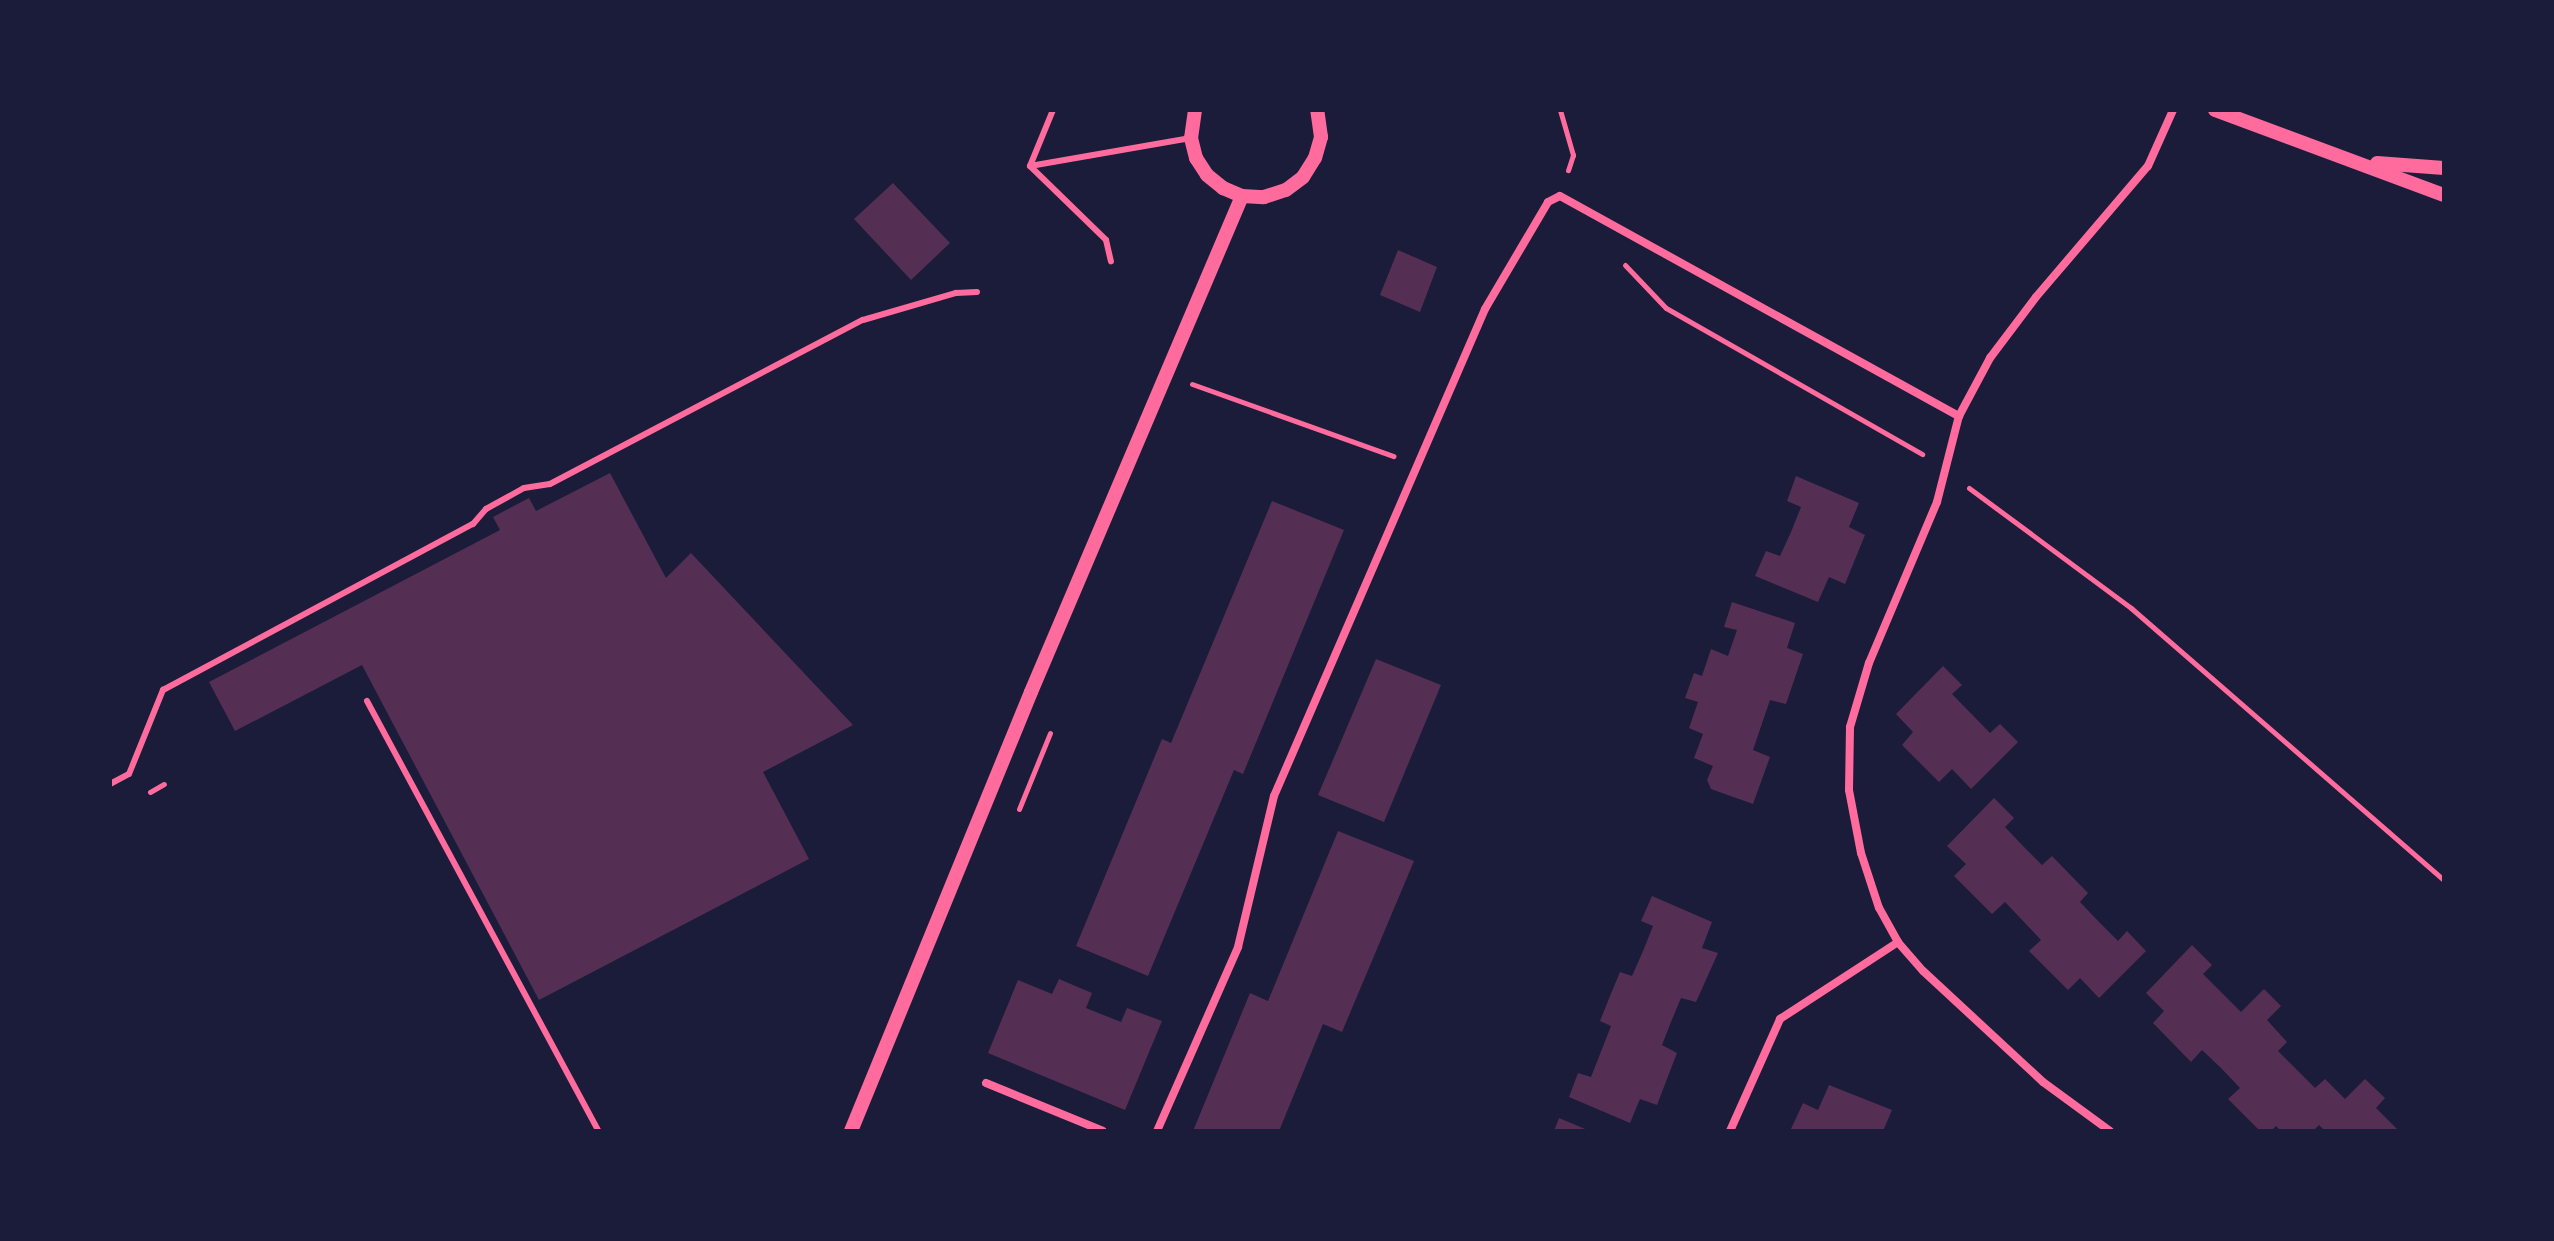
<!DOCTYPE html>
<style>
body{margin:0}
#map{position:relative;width:2554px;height:1241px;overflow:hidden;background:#1b1b3a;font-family:"Archivo Narrow",sans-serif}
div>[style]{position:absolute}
.building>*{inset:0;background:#542f53}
.path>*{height:5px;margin:-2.5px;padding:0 2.5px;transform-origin:2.5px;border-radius:2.5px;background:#ff6b9d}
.service>*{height:6px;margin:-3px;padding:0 3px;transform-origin:3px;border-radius:3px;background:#ff6b9d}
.minor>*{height:8px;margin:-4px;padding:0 4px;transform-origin:4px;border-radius:4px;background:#ff6b9d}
.tertiary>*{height:14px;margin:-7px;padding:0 7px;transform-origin:7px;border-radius:7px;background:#ff6b9d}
span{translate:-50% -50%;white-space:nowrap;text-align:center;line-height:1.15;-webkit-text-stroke:7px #1b1b3a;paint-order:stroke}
.frame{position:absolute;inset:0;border:112px solid #1b1b3a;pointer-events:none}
</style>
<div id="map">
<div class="building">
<i style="clip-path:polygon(893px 183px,950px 243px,911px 280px,854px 219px)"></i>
<i style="clip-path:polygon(1398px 250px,1437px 267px,1420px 312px,1380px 295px)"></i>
<i style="clip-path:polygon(610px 473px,666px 578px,691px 553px,853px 725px,763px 772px,809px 859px,539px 1000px,362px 665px,235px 731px,209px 682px,500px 530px,493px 517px,529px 498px,536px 511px)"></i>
<i style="clip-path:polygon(1796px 476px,1859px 503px,1849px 527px,1865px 535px,1845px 584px,1829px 577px,1818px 602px,1755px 576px,1766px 551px,1780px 556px,1791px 532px,1801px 507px,1787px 501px)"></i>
<i style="clip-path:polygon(1272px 501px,1344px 530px,1243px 774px,1234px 770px,1148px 976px,1076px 946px,1162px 739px,1171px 743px)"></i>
<i style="clip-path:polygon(1732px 602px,1795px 623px,1787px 648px,1803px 654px,1786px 704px,1770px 700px,1753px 750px,1770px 757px,1753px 804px,1711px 789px,1707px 780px,1713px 766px,1694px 758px,1703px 734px,1689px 728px,1698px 702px,1685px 698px,1694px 673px,1702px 676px,1711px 649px,1728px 656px,1737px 630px,1724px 627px)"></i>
<i style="clip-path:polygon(1376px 659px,1441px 685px,1384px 822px,1318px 795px)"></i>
<i style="clip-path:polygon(1943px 666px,1962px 685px,1952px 694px,1990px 733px,2000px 724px,2018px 742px,1971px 789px,1952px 769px,1939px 782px,1902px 745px,1913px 732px,1896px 714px)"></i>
<i style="clip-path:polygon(1994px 798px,2014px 818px,2005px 827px,2023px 846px,2042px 865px,2052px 856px,2088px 893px,2080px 902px,2100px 923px,2118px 941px,2127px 931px,2146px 951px,2099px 998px,2080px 978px,2068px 990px,2029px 951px,2041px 940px,2005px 902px,1992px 914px,1954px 876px,1966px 864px,1947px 846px)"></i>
<i style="clip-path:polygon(1338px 831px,1414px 861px,1342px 1032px,1323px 1024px,1279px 1131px,1193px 1131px,1250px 993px,1268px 1001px)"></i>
<i style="clip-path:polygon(1652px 896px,1712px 922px,1702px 948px,1718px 953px,1696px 1002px,1681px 998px,1671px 1022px,1662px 1045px,1677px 1053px,1657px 1105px,1640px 1099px,1630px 1123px,1569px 1097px,1578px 1073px,1591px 1077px,1611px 1026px,1600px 1021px,1610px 996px,1620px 972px,1632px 976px,1643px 951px,1653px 926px,1641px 921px)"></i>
<i style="clip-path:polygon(2192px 945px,2212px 965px,2203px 974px,2241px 1012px,2264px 989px,2281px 1006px,2267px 1020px,2287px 1042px,2278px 1051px,2315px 1088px,2325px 1079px,2345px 1099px,2365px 1079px,2385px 1098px,2376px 1108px,2399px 1131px,2325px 1131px,2319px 1125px,2313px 1131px,2281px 1131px,2276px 1126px,2271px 1131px,2260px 1131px,2228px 1099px,2240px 1088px,2221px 1068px,2202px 1050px,2191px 1062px,2153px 1023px,2164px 1011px,2146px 993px)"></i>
<i style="clip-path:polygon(1059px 979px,1092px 993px,1086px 1008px,1121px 1022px,1127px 1008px,1162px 1021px,1125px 1110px,988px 1053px,1018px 980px,1052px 994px)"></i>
<i style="clip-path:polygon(1829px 1085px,1892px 1110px,1883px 1131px,1790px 1131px,1803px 1103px,1818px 1110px)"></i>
<i style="clip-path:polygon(1559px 1118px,1590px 1131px,1554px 1131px)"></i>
</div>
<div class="path">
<i style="left:1560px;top:110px;width:47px;rotate:73.9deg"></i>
<i style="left:1573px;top:155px;width:16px;rotate:108deg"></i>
<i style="left:1625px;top:265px;width:59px;rotate:46.4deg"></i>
<i style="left:1666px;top:308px;width:295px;rotate:29.7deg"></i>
<i style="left:1192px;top:384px;width:214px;rotate:19.7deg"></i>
<i style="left:1969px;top:488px;width:202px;rotate:36.5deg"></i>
<i style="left:2131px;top:608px;width:415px;rotate:41deg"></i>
<i style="left:150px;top:792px;width:16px;rotate:-30deg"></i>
<i style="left:1019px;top:809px;width:82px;rotate:-67.8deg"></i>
</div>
<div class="service">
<i style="left:1030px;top:166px;width:163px;rotate:-9.9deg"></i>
<i style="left:1030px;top:166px;width:106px;rotate:44.2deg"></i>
<i style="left:1106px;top:240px;width:22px;rotate:77deg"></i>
<i style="left:1030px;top:166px;width:61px;rotate:-67.7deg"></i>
<i style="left:367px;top:701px;width:489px;rotate:61.7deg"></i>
<i style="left:110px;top:784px;width:21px;rotate:-28deg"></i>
<i style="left:129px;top:774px;width:91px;rotate:-68deg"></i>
<i style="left:163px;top:690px;width:352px;rotate:-28.2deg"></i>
<i style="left:473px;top:524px;width:20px;rotate:-49deg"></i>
<i style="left:486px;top:509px;width:43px;rotate:-28.9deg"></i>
<i style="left:524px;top:488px;width:26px;rotate:-9deg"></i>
<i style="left:550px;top:484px;width:353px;rotate:-27.7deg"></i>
<i style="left:863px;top:320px;width:97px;rotate:-16.2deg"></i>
<i style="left:956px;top:293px;width:21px;rotate:-3deg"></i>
</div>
<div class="minor">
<i style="left:986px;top:1083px;width:126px;rotate:22.3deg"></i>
<i style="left:1157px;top:1131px;width:201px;rotate:-66.2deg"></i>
<i style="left:1238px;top:947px;width:155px;rotate:-76.6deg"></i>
<i style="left:1274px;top:796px;width:531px;rotate:-66.57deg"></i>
<i style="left:1485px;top:309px;width:124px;rotate:-59.5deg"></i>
<i style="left:1548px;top:202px;width:13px;rotate:-27deg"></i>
<i style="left:1560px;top:196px;width:456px;rotate:28.9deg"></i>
<i style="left:1730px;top:1131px;width:123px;rotate:-65.9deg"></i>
<i style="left:1780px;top:1019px;width:141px;rotate:-33.1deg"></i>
<i style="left:2110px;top:1131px;width:83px;rotate:-143.8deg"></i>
<i style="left:2043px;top:1082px;width:163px;rotate:-137.2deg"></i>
<i style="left:1923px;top:971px;width:38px;rotate:-131deg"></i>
<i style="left:1898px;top:942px;width:39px;rotate:-119deg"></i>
<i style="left:1879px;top:908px;width:58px;rotate:-108.1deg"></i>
<i style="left:1861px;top:853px;width:64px;rotate:-100.8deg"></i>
<i style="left:1849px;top:790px;width:63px;rotate:-89.1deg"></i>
<i style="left:1850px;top:727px;width:67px;rotate:-73.5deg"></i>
<i style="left:1869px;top:663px;width:175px;rotate:-67.1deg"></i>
<i style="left:1937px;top:502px;width:89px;rotate:-75.7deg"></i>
<i style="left:1959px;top:416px;width:66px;rotate:-61.9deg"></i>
<i style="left:1990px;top:358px;width:76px;rotate:-53deg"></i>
<i style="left:2036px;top:297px;width:172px;rotate:-49.5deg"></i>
<i style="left:2148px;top:166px;width:61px;rotate:-65.9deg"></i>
</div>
<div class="tertiary">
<i style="left:1195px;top:110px;width:28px;rotate:98deg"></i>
<i style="left:1191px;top:138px;width:21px;rotate:76deg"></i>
<i style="left:1196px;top:158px;width:20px;rotate:57deg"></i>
<i style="left:1207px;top:175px;width:21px;rotate:39deg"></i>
<i style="left:1223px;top:188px;width:21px;rotate:23deg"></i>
<i style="left:1242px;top:196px;width:22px;rotate:3deg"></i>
<i style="left:1264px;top:197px;width:23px;rotate:-18deg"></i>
<i style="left:1286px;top:190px;width:21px;rotate:-37deg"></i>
<i style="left:1303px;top:177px;width:22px;rotate:-58deg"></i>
<i style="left:1315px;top:158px;width:22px;rotate:-74deg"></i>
<i style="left:1321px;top:137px;width:27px;rotate:-98deg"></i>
<i style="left:2215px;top:110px;width:244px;rotate:20.4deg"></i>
<i style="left:2377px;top:163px;width:67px;rotate:4.3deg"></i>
<i style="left:851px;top:1131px;width:474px;rotate:-67.7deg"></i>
<i style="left:1031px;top:692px;width:539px;rotate:-66.95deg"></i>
</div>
<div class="frame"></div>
</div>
